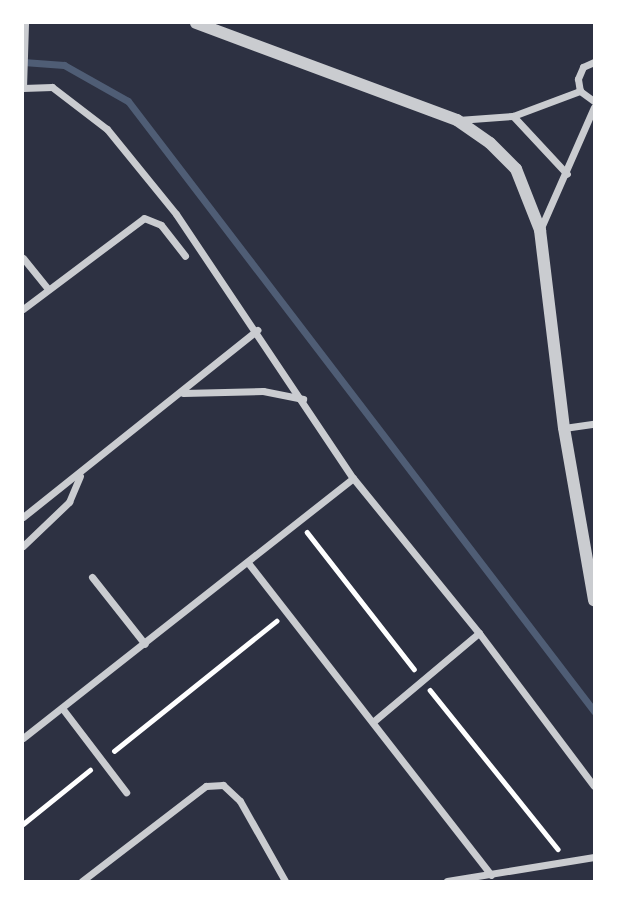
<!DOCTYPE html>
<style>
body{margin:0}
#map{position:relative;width:617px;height:904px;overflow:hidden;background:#2d3142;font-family:"IBM Plex Sans",sans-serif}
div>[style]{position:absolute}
.stream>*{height:7px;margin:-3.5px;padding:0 3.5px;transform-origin:3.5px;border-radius:3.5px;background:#4f5d75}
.path>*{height:4.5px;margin:-2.25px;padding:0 2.25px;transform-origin:2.25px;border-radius:2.25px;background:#fff}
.pedestrian>*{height:6px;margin:-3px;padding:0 3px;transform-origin:3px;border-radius:3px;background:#caccd0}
.minor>*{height:7px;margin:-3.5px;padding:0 3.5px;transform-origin:3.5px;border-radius:3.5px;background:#caccd0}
.tertiary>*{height:12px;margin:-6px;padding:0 6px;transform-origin:6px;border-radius:6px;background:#caccd0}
span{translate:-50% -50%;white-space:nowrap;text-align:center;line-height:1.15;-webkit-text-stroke:5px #fff;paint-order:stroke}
.frame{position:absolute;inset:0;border:24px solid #fff;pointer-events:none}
</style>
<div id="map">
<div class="stream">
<i style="left:23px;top:62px;width:41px;rotate:4.2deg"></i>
<i style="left:64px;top:65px;width:73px;rotate:29.4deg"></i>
<i style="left:128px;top:101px;width:768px;rotate:52.62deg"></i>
</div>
<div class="path">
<i style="left:307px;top:532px;width:174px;rotate:52deg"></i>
<i style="left:430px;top:690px;width:204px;rotate:51.2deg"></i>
<i style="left:114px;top:751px;width:208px;rotate:-38.7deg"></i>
<i style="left:23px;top:824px;width:86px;rotate:-38.9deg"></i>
</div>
<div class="pedestrian">
<i style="left:24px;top:88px;width:65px;rotate:-88.2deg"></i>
</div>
<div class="minor">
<i style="left:594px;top:62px;width:12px;rotate:156deg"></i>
<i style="left:583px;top:67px;width:13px;rotate:113deg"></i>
<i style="left:578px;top:79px;width:12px;rotate:81deg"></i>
<i style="left:580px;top:91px;width:17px;rotate:36deg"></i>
<i style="left:23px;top:88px;width:29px;rotate:-2deg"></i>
<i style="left:52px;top:87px;width:69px;rotate:37.4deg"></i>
<i style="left:107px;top:129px;width:109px;rotate:50.9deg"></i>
<i style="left:176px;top:214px;width:318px;rotate:56.2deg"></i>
<i style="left:353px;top:478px;width:200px;rotate:50.9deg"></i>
<i style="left:479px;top:633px;width:191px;rotate:53.1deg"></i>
<i style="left:513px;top:116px;width:79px;rotate:47deg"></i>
<i style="left:458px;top:120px;width:55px;rotate:-4.2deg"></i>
<i style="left:513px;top:116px;width:72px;rotate:-20.5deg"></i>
<i style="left:540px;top:230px;width:134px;rotate:-66.3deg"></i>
<i style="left:23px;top:258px;width:40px;rotate:51deg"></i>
<i style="left:23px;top:309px;width:151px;rotate:-36.9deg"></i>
<i style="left:144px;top:218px;width:18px;rotate:22deg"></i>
<i style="left:161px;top:225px;width:39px;rotate:52deg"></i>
<i style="left:183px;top:393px;width:80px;rotate:-1.4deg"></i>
<i style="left:263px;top:391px;width:41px;rotate:11.3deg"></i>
<i style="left:564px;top:428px;width:30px;rotate:-8deg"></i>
<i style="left:23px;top:517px;width:300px;rotate:-38.6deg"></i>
<i style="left:23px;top:546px;width:64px;rotate:-43.7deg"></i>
<i style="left:69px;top:502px;width:28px;rotate:-67deg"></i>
<i style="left:249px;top:564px;width:394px;rotate:52.1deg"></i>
<i style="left:92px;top:577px;width:85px;rotate:51.7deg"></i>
<i style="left:62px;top:708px;width:106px;rotate:52.7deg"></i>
<i style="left:374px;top:721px;width:137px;rotate:-40deg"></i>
<i style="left:23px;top:738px;width:420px;rotate:-38.2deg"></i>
<i style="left:82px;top:881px;width:156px;rotate:-37.5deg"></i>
<i style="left:206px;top:786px;width:17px;rotate:-3deg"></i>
<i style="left:223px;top:785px;width:23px;rotate:43deg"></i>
<i style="left:240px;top:801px;width:92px;rotate:60.6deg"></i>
<i style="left:447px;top:881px;width:149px;rotate:-9.3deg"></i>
</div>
<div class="tertiary">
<i style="left:196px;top:23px;width:278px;rotate:20.4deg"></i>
<i style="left:457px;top:120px;width:40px;rotate:34.9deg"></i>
<i style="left:490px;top:143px;width:37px;rotate:45deg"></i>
<i style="left:516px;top:169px;width:66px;rotate:68.5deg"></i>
<i style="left:540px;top:230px;width:199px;rotate:83.1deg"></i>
<i style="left:564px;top:428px;width:175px;rotate:80.1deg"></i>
</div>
<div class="frame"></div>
</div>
